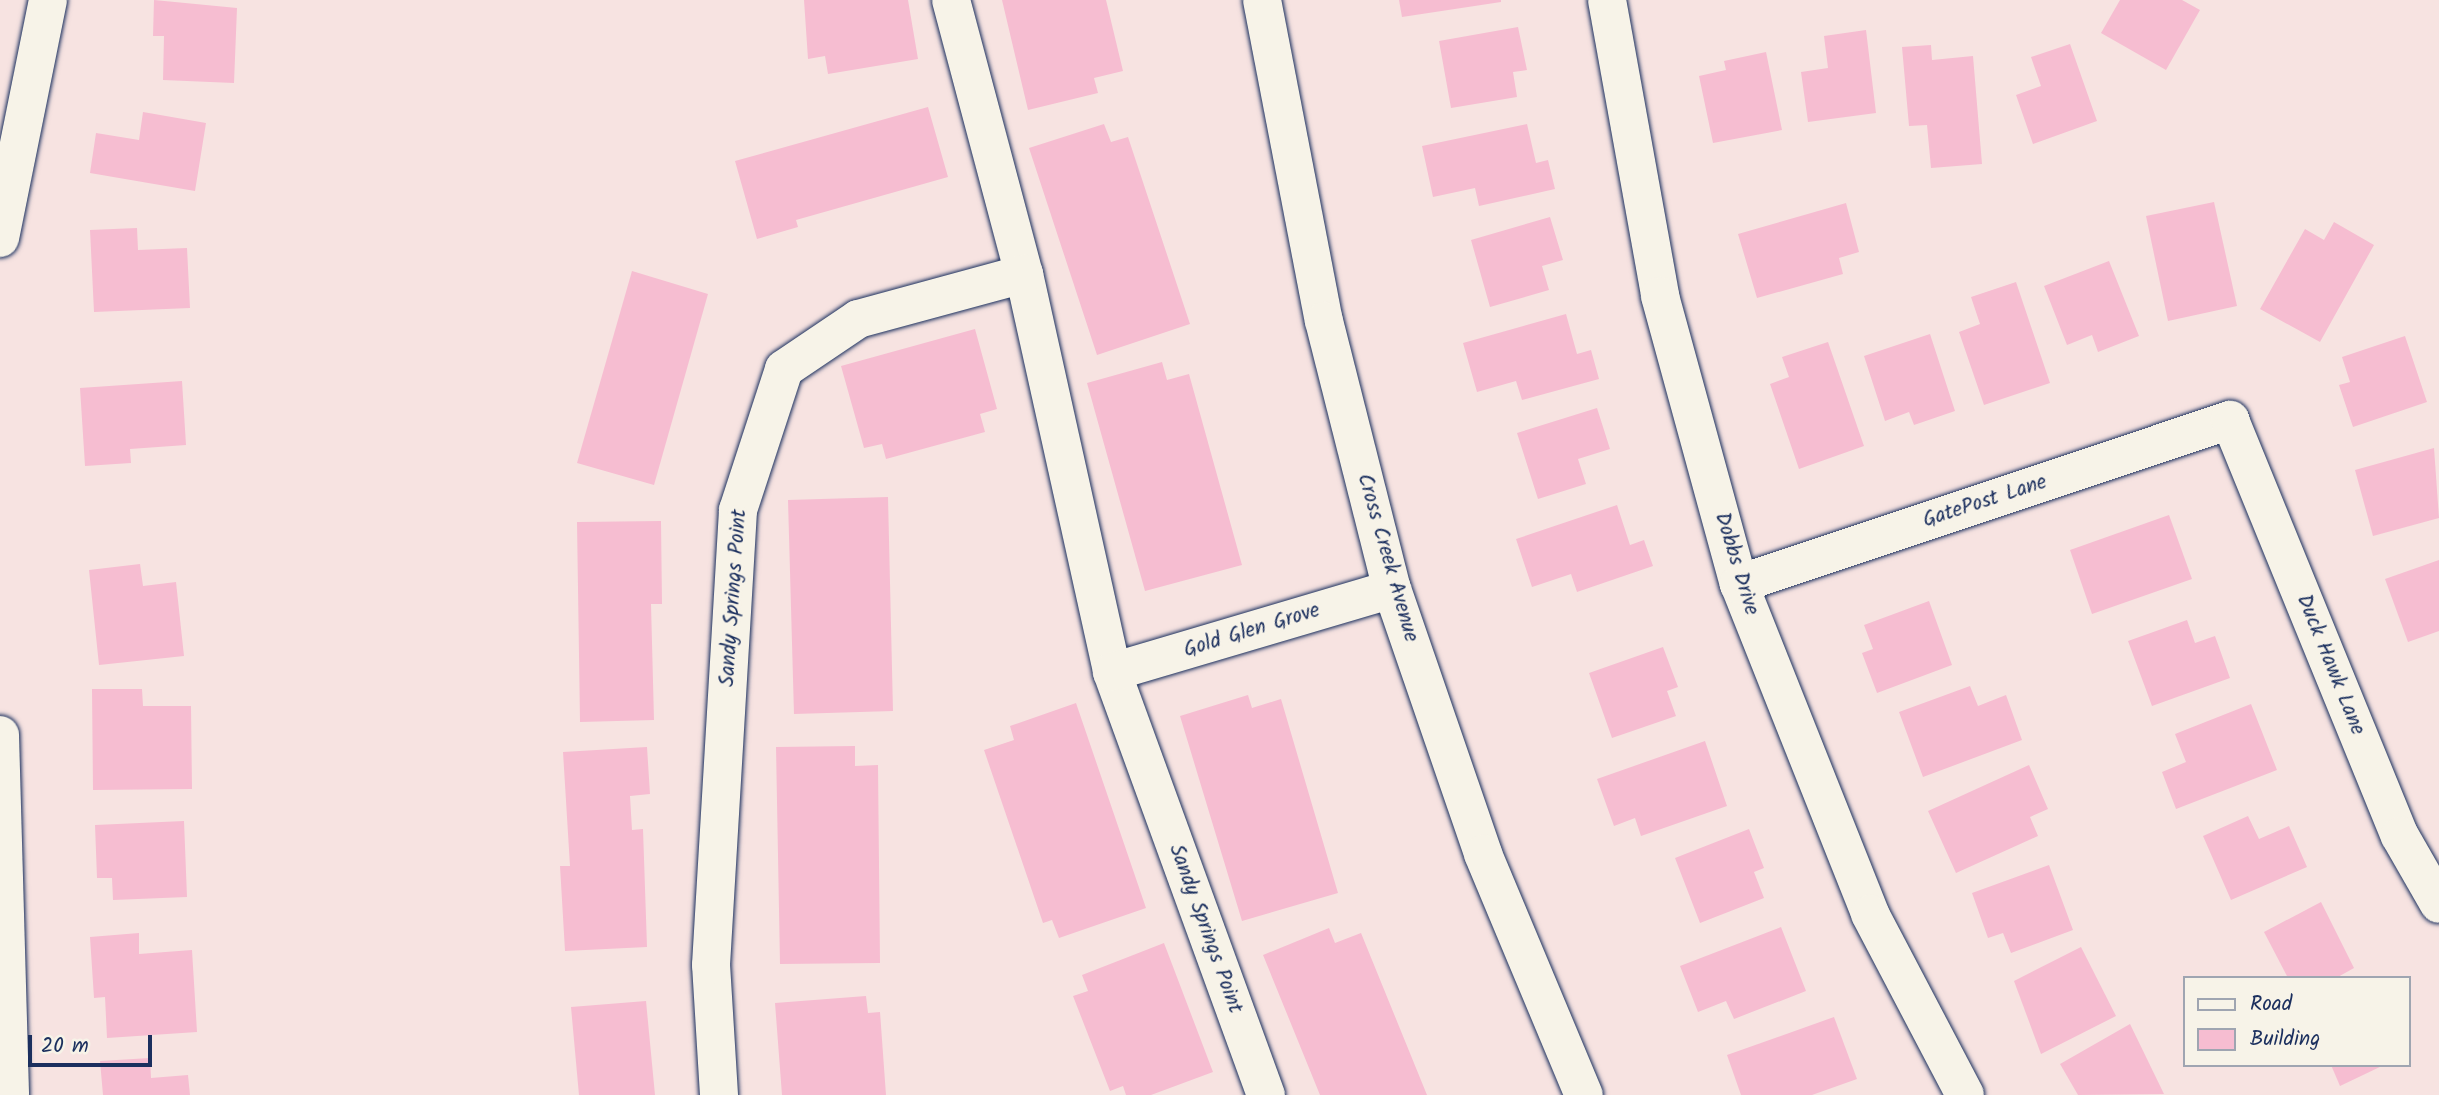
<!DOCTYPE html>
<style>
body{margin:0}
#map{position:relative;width:2439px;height:1095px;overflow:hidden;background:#f7e3e1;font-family:Kalam,sans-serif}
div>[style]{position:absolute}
.building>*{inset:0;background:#f6bdd1}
.roads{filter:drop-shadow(0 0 2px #1b2f5e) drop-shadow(0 0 2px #1b2f5e)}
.minor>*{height:38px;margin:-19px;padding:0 19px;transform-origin:19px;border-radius:19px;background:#f7f3e8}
span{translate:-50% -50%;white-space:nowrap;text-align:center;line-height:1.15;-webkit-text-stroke:5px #f7f3e8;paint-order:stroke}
.street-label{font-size:21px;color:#1b2f5e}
.legend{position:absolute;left:2183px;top:976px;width:228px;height:91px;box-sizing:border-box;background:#f7f3e8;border:2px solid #9fa5b1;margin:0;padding:9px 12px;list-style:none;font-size:21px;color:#1b2f5e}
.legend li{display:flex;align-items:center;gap:14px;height:35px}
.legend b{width:35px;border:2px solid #9fa5b1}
.scale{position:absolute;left:28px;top:1035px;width:124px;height:32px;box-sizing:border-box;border:4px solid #1b2f5e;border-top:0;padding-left:9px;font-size:21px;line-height:24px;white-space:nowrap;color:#1b2f5e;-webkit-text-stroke:5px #f7f3e8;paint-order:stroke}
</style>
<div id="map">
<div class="building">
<i style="clip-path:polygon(154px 0,237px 8px,234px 83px,163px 80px,164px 36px,153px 36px)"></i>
<i style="clip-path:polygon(804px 0,908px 0,918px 59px,828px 74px,825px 56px,808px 59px)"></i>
<i style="clip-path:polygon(1002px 0,1106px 0,1123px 71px,1094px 78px,1098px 93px,1028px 110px)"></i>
<i style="clip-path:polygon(1399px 0,1501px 0,1501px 2px,1402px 17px)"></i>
<i style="clip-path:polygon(2120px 0,2182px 0,2200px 10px,2166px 70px,2101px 33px)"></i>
<i style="clip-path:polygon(1518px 27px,1527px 70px,1513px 72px,1517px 97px,1451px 108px,1439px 41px)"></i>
<i style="clip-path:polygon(1866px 30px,1876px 113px,1808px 122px,1801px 72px,1828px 68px,1824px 36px)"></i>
<i style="clip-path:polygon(2070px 44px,2097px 121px,2033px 144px,2016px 95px,2041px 86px,2031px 57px)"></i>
<i style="clip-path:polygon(1931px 45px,1932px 60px,1973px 56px,1982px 164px,1931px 168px,1927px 125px,1909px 126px,1902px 47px)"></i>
<i style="clip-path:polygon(1766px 52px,1782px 130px,1713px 143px,1699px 76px,1726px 70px,1724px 61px)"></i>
<i style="clip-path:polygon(928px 107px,948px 177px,796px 220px,798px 227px,757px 239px,735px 161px)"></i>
<i style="clip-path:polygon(143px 112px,206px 123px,195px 191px,90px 173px,96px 133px,139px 140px)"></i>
<i style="clip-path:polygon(1104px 124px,1111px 142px,1128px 137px,1190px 324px,1097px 355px,1029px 148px)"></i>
<i style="clip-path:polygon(1527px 124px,1536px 163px,1548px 160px,1555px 189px,1479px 206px,1475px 188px,1433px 197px,1422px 146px)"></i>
<i style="clip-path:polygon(2214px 202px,2237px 306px,2168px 321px,2146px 216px)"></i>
<i style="clip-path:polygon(1846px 203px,1859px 252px,1839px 258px,1843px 274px,1757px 298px,1738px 234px)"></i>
<i style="clip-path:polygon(1550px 217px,1563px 260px,1542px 266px,1549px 290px,1490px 307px,1471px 240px)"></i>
<i style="clip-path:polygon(2334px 222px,2374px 245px,2320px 342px,2260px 309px,2305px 229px,2324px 240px)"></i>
<i style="clip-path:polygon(137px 228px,138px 250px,187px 248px,190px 308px,94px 312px,90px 230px)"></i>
<i style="clip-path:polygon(2109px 261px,2139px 336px,2098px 352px,2092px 335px,2067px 345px,2044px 286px)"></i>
<i style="clip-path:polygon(632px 271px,708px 294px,654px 485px,577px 463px)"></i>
<i style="clip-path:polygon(2016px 282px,2050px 383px,1984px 405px,1959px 332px,1980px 324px,1971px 297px)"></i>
<i style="clip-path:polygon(1566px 314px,1577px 354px,1591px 350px,1599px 379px,1522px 400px,1516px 381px,1477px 392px,1463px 343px)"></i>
<i style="clip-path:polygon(975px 329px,997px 409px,980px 414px,985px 432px,886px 459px,882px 444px,864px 448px,841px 366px)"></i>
<i style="clip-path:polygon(1930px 334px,1955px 411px,1914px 425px,1909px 412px,1885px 421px,1864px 356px)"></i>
<i style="clip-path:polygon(2405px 336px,2427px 402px,2353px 427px,2339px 385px,2350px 382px,2342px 357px)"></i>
<i style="clip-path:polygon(1828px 342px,1864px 446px,1799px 469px,1770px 384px,1789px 377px,1782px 357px)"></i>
<i style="clip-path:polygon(1162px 362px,1167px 380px,1189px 374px,1242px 565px,1145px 591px,1087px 383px)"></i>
<i style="clip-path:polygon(182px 381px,186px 445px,130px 449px,131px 463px,85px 466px,80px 388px)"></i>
<i style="clip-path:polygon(1597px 408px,1610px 449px,1578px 459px,1586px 484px,1538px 499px,1517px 433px)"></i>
<i style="clip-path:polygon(2434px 448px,2439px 518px,2373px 536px,2355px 470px)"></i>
<i style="clip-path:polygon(888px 497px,893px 711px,794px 714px,788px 500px)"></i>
<i style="clip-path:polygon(1617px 505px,1630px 545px,1644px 540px,1653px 566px,1577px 592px,1571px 574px,1532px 587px,1516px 539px)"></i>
<i style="clip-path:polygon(2169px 515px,2192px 579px,2092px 614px,2070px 550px)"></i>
<i style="clip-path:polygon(661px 521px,662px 604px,651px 604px,654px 720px,580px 722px,577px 522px)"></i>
<i style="clip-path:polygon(2439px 560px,2439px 631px,2408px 642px,2385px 579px)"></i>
<i style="clip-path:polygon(140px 564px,143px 586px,176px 582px,184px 656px,99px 665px,89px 570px)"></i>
<i style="clip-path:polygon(1929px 601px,1952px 665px,1877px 693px,1862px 653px,1873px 649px,1864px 625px)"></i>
<i style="clip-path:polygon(2187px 620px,2195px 643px,2215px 636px,2230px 678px,2152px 706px,2128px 641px)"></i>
<i style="clip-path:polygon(1663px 647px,1678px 687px,1667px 691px,1676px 716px,1612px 738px,1589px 673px)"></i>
<i style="clip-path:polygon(1970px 686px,1978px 706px,2006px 695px,2022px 740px,1923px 777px,1899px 712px)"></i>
<i style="clip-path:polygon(92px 689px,142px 689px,143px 706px,191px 706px,192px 789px,93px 790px)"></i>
<i style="clip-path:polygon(1248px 695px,1252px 708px,1281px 699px,1338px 893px,1242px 921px,1180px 716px)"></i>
<i style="clip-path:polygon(1076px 703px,1146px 908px,1059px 938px,1052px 920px,1043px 923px,984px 750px,1014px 740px,1010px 726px)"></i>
<i style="clip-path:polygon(2251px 704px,2277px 770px,2176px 809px,2162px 772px,2186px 762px,2175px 734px)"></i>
<i style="clip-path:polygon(1705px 741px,1727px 806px,1641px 836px,1635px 818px,1614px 826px,1597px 779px)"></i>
<i style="clip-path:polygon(855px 746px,855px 766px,878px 765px,880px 963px,780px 964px,776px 747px)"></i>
<i style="clip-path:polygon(647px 747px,650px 794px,630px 796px,632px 830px,643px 829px,647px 947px,565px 951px,560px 866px,570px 866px,563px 752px)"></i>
<i style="clip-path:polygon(2029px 765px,2048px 809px,2030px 817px,2038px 836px,1956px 873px,1928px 811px)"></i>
<i style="clip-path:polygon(2248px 816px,2259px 839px,2289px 826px,2307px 867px,2231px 900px,2203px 836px)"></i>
<i style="clip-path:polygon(184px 821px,187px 897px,113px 900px,112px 878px,97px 878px,95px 825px)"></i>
<i style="clip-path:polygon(1749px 829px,1764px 868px,1754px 872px,1764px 898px,1700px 923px,1675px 858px)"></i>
<i style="clip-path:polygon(2049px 865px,2073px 930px,2011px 953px,2003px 933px,1988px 938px,1972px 893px)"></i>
<i style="clip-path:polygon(2321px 902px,2354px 968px,2336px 978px,2288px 978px,2264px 932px)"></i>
<i style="clip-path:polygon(1781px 927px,1806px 991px,1734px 1019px,1726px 1001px,1698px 1012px,1680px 966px)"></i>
<i style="clip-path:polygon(1329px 928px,1335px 943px,1361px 933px,1427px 1095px,1320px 1095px,1263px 955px)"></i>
<i style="clip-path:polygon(139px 933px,139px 954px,192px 950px,197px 1032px,107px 1038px,105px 997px,94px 998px,90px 937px)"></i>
<i style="clip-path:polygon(1164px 943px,1213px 1072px,1151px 1095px,1126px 1095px,1123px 1086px,1110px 1091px,1073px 996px,1088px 991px,1082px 975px)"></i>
<i style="clip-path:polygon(2081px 947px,2116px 1016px,2041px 1054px,2014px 981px)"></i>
<i style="clip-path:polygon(866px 996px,868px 1013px,880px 1012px,886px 1095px,782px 1095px,775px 1003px)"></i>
<i style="clip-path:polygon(646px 1001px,655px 1095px,579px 1095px,571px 1007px)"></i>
<i style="clip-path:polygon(1834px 1017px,1857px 1079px,1812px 1095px,1741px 1095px,1727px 1055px)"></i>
<i style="clip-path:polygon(2130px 1024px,2164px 1094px,2078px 1095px,2060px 1064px)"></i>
<i style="clip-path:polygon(150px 1058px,151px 1078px,188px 1075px,190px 1095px,103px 1095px,100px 1061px)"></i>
<i style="clip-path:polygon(2331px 1065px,2384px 1065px,2340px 1086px)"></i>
</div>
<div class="roads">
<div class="minor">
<i style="left:951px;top:0;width:284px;rotate:75.1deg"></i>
<i style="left:1024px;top:274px;width:408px;rotate:77.5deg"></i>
<i style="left:1112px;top:672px;width:450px;rotate:70deg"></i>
<i style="left:1262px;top:0;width:327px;rotate:79.1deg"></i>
<i style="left:1324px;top:321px;width:276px;rotate:75.8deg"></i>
<i style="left:1392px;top:589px;width:280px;rotate:71deg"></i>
<i style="left:1483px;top:854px;width:261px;rotate:67.3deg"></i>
<i style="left:1607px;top:0;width:301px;rotate:79.8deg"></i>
<i style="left:1660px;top:296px;width:299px;rotate:74.7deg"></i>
<i style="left:1739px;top:584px;width:355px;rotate:68.3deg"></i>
<i style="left:1870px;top:914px;width:204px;rotate:62.3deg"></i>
<i style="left:0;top:238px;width:243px;rotate:-78.6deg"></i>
<i style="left:1739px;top:584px;width:518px;rotate:-18.47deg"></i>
<i style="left:2230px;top:420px;width:449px;rotate:67.8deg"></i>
<i style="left:2400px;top:836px;width:78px;rotate:60.2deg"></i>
<i style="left:1112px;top:672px;width:292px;rotate:-16.5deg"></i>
<i style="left:0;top:735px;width:360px;rotate:88.4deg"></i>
<i style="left:719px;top:1095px;width:130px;rotate:-93.5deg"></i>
<i style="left:711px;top:965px;width:456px;rotate:-86.6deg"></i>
<i style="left:738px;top:510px;width:148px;rotate:-71.9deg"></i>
<i style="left:784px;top:369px;width:89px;rotate:-34deg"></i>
<i style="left:858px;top:319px;width:172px;rotate:-15.2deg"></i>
</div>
</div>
<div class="street-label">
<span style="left:1985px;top:502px;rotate:-18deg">GatePost Lane</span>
<span style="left:1387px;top:558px;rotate:74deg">Cross Creek Avenue</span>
<span style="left:1736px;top:564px;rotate:73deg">Dobbs Drive</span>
<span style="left:734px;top:598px;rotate:-86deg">Sandy Springs Point</span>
<span style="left:1252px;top:631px;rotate:-17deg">Gold Glen Grove</span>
<span style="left:2330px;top:665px;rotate:68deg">Duck Hawk Lane</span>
<span style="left:1205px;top:929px;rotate:70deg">Sandy Springs Point</span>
</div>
<ul class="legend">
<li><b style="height:9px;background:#f7f3e8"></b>Road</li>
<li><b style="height:19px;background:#f6bdd1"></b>Building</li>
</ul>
<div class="scale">20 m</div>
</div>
